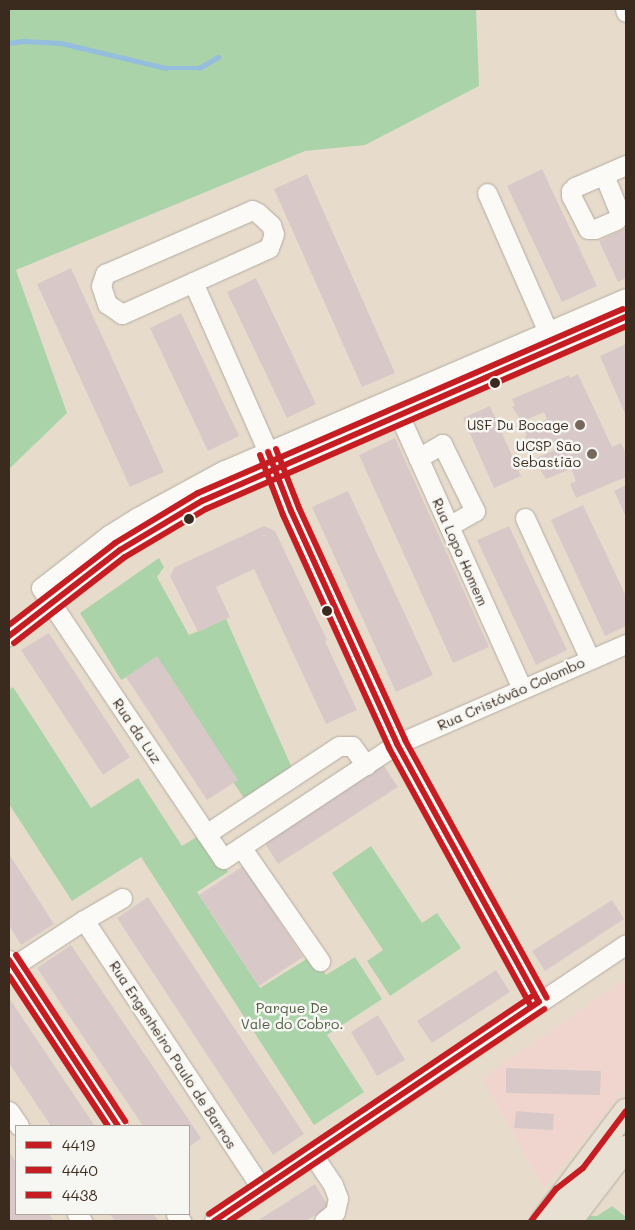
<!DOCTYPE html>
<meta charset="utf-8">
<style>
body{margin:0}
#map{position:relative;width:635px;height:1230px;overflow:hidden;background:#e7dccb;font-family:Mali,sans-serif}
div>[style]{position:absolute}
.built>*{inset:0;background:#f0d5cf}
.green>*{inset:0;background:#abd3a9}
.stream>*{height:4.5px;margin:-2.25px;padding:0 2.25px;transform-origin:2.25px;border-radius:2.25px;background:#95bddd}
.building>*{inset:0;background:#d8c9c8}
.roads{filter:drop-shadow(0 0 1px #b3aba0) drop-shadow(0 0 1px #b3aba0)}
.minor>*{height:19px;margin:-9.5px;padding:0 9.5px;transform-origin:9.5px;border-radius:9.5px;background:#fbfaf7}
.major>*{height:24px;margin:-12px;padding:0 12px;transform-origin:12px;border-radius:12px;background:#e7e0d3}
.bus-1>*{height:6px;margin:-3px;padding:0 3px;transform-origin:3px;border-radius:3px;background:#c61d23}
.bus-2>*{height:6px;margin:-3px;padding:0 3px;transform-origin:3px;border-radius:3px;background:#c61d23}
.bus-3>*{height:6px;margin:-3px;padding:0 3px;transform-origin:3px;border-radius:3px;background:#c61d23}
.dots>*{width:14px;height:14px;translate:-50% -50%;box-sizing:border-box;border:2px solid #f6f6f2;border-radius:50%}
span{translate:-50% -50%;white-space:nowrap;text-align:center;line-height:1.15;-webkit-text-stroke:5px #f6f6f2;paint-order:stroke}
.poi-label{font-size:14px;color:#3b2a1e}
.right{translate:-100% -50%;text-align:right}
.street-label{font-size:14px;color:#3b2a1e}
.park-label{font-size:14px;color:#4e5b40}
.frame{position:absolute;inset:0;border:10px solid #3b2a1e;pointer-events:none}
.legend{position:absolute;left:15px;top:1125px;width:175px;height:90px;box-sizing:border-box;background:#f6f6f2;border:1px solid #aba49d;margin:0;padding:6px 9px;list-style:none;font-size:15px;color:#3b2a1e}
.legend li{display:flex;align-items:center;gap:10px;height:25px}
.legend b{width:25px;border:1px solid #aba49d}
</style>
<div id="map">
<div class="built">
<i style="clip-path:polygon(626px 979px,626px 1088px,544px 1188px,482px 1078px)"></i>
</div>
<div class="green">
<i style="clip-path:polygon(9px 9px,476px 9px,479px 86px,365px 145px,305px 151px,16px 270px,67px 413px,9px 469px)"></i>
<i style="clip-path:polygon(159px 558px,164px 567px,157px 577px,189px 635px,226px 619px,292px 768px,244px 798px,152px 663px,121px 680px,80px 613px)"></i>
<i style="clip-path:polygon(13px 687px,91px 808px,138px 778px,182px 846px,203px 833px,228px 872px,197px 892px,260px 988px,313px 955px,326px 975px,355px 957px,382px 999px,327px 1035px,364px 1092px,314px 1125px,141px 857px,72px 901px,9px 804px,9px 690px)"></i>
<i style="clip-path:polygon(371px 846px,422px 923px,437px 913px,461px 948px,390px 996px,367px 961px,383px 950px,332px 873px)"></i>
<i style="clip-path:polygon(612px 1206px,626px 1217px,626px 1221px,586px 1221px,590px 1216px,597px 1216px)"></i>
</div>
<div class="stream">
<i style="left:9px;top:43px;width:15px;rotate:-8deg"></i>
<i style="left:24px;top:41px;width:37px;rotate:3deg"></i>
<i style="left:61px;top:43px;width:108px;rotate:13.4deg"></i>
<i style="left:166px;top:68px;width:33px"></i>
<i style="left:199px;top:68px;width:22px;rotate:-30deg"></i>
</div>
<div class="building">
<i style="clip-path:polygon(542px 169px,597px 286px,562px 302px,507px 186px)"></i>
<i style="clip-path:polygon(307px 174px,395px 373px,362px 387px,274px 189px)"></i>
<i style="clip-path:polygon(626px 228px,626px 278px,618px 282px,599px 241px)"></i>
<i style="clip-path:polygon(71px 268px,164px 472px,130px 487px,37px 284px)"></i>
<i style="clip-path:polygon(256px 278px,316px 404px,287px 418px,227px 292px)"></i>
<i style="clip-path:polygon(181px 313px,239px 436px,208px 451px,150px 328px)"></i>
<i style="clip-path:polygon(626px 344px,626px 416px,600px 356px)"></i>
<i style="clip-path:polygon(578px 374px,612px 447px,621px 443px,626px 454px,626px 477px,576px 498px,570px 484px,576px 481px,571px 469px,546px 479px,537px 465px,540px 464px,537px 458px,559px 448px,556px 441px,534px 451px,525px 436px,527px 435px,524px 429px,547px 419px,544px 412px,522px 422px,512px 407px,515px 406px,512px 399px,569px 375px,570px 378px)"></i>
<i style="clip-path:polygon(490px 406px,521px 476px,494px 488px,463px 418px)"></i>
<i style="clip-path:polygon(395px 438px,489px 647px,453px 663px,359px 455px)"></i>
<i style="clip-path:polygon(626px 485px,626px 517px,614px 491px)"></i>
<i style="clip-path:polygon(348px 491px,433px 675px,396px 692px,312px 507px)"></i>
<i style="clip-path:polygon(583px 505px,626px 596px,626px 626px,605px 636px,551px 520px)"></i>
<i style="clip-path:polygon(264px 526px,275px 531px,327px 640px,325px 641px,357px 710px,326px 724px,254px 569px,216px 587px,230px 617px,198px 632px,170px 576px,175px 567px)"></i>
<i style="clip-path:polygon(509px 526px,567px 650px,536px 665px,477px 540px)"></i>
<i style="clip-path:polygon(49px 633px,130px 757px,103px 775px,21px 650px)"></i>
<i style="clip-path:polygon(157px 656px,238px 780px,207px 800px,126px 677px)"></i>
<i style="clip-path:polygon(382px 763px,398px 787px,278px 864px,263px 840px)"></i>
<i style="clip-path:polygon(9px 854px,54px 924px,21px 945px,9px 925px)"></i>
<i style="clip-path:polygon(243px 866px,303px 957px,259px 986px,199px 895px)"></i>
<i style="clip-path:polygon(148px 897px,304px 1134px,273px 1155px,117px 918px)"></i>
<i style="clip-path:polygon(612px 900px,624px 919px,545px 971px,532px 951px)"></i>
<i style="clip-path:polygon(71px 945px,201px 1138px,189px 1147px,189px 1126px,143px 1126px,37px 968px)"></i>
<i style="clip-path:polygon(496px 970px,510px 992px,432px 1043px,417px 1021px)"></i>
<i style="clip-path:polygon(9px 998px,68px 1086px,95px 1126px,51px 1126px,9px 1063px)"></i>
<i style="clip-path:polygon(378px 1015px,405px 1060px,377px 1076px,351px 1032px)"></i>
<i style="clip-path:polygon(506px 1068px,601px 1071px,600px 1095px,506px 1093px)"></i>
<i style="clip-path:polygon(516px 1111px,554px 1114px,553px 1130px,514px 1128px)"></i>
<i style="clip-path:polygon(9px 1151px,16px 1163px,16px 1214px,49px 1214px,54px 1221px,9px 1221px)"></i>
<i style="clip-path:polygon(315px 1184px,329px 1207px,306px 1221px,257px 1221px)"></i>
<i style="clip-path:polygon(110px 1214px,153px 1214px,159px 1221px,115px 1221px)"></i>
</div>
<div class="roads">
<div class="minor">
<i style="left:625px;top:9px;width:3px;rotate:72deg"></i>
<i style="left:604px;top:175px;width:42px;rotate:67.7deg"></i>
<i style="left:620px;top:214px;width:7px;rotate:124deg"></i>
<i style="left:616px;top:220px;width:23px;rotate:157deg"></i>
<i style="left:595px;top:229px;width:7px;rotate:180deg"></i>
<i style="left:588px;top:229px;width:37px;rotate:-117deg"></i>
<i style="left:571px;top:196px;width:5px;rotate:-90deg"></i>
<i style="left:571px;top:191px;width:6px;rotate:-45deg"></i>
<i style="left:575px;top:187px;width:56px;rotate:-23.3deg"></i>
<i style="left:487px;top:193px;width:152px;rotate:66.3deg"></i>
<i style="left:252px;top:210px;width:7px;rotate:27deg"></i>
<i style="left:258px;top:213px;width:18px;rotate:43deg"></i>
<i style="left:271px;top:225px;width:9px;rotate:72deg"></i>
<i style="left:274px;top:234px;width:15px;rotate:110deg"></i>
<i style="left:269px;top:248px;width:161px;rotate:155.8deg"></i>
<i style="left:122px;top:314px;width:18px;rotate:-146deg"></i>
<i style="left:107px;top:304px;width:19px;rotate:-108deg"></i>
<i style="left:101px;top:286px;width:13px;rotate:-72deg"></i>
<i style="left:105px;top:274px;width:160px;rotate:-23.5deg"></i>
<i style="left:193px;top:282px;width:186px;rotate:66.2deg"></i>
<i style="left:268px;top:452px;width:63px;rotate:68.7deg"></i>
<i style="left:291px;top:511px;width:256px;rotate:65.5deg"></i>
<i style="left:397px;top:744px;width:294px;rotate:61.2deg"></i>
<i style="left:626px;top:298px;width:437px;rotate:156.8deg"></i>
<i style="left:224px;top:470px;width:100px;rotate:151.4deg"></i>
<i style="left:136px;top:518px;width:32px;rotate:148deg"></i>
<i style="left:109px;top:535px;width:86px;rotate:142.1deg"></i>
<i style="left:41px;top:588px;width:326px;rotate:56.1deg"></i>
<i style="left:223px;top:859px;width:209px;rotate:-33.5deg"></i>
<i style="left:397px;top:744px;width:250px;rotate:-23.6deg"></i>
<i style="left:399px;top:415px;width:300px;rotate:65.8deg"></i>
<i style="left:418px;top:458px;width:28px;rotate:-30deg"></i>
<i style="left:442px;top:444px;width:75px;rotate:63.8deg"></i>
<i style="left:475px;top:511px;width:30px;rotate:150deg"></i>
<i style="left:525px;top:518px;width:155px;rotate:65.3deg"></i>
<i style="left:9px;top:636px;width:140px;rotate:-37.8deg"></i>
<i style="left:120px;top:550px;width:96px;rotate:-30.9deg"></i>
<i style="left:202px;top:501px;width:462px;rotate:-23.5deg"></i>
<i style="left:206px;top:834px;width:159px;rotate:-33.5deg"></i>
<i style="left:339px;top:746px;width:13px"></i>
<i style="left:352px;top:746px;width:24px;rotate:54deg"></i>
<i style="left:241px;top:847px;width:139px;rotate:55.3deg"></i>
<i style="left:84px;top:920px;width:323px;rotate:56.5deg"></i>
<i style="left:9px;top:960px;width:199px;rotate:56.7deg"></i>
<i style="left:9px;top:969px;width:90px;rotate:-33.2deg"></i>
<i style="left:84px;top:920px;width:44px;rotate:-30.1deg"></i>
<i style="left:9px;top:1111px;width:18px;rotate:56deg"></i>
<i style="left:313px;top:1155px;width:36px;rotate:56deg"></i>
<i style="left:333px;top:1185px;width:14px;rotate:69deg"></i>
<i style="left:338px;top:1198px;width:14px;rotate:102deg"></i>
<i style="left:335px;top:1212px;width:14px;rotate:141deg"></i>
<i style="left:77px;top:1214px;width:9px;rotate:54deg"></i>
<i style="left:176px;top:1214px;width:9px;rotate:54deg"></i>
<i style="left:214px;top:1221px;width:496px;rotate:-33.9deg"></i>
</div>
<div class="major">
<i style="left:543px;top:1221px;width:138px;rotate:-53deg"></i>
<i style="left:570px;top:1221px;width:92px;rotate:-52.5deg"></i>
</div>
</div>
<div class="bus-1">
<i style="left:268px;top:452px;width:63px;rotate:68.7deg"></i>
<i style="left:291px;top:511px;width:256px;rotate:65.5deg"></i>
<i style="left:397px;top:744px;width:294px;rotate:61.2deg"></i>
<i style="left:9px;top:636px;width:140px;rotate:-37.8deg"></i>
<i style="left:120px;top:550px;width:96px;rotate:-30.9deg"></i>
<i style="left:202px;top:501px;width:462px;rotate:-23.5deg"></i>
<i style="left:9px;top:960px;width:199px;rotate:56.7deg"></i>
<i style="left:214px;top:1221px;width:392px;rotate:-34deg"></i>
<i style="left:531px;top:1221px;width:41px;rotate:-52deg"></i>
<i style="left:556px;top:1189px;width:34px;rotate:-38deg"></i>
<i style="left:583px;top:1168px;width:71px;rotate:-53deg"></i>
</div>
<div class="bus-2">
<i style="left:260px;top:455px;width:64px;rotate:69deg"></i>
<i style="left:283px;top:515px;width:256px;rotate:65.5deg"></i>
<i style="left:389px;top:748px;width:294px;rotate:61.2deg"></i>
<i style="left:14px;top:643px;width:140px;rotate:-37.8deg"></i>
<i style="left:125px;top:557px;width:94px;rotate:-30.7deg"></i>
<i style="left:206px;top:509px;width:458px;rotate:-23.5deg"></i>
<i style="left:9px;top:976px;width:180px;rotate:56.6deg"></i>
<i style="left:229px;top:1221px;width:380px;rotate:-33.9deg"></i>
</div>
<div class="bus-3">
<i style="left:276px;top:449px;width:63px;rotate:68.7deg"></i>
<i style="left:299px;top:508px;width:255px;rotate:65.4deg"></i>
<i style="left:405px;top:740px;width:294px;rotate:61.2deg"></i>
<i style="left:9px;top:625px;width:134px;rotate:-37.7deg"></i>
<i style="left:115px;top:543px;width:97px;rotate:-31.1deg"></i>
<i style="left:198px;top:493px;width:463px;rotate:-23.4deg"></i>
<i style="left:16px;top:955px;width:199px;rotate:56.7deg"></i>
<i style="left:209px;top:1214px;width:392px;rotate:-34deg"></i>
</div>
<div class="dots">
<i style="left:495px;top:383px;background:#3b2a1e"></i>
<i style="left:580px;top:425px;background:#77685b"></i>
<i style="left:592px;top:454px;background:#77685b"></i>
<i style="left:189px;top:519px;background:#3b2a1e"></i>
<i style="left:327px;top:611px;background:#3b2a1e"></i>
</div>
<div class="poi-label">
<span class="right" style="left:569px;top:425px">USF Du Bocage</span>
<span class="right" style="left:581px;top:454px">UCSP São<br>Sebastião</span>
</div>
<div class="street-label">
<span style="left:460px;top:552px;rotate:66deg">Rua Lopo Homem</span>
<span style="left:511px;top:694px;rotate:-24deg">Rua Cristóvão Colombo</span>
<span style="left:137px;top:731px;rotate:56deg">Rua da Luz</span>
<span style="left:173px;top:1055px;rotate:57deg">Rua Engenheiro Paulo de Barros</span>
</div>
<div class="park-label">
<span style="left:292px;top:1016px">Parque De<br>Vale do Cobro.</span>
</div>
<div class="frame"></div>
<ul class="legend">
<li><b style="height:6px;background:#c61d23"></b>4419</li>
<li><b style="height:6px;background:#c61d23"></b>4440</li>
<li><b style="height:6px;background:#c61d23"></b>4438</li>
</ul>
</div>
